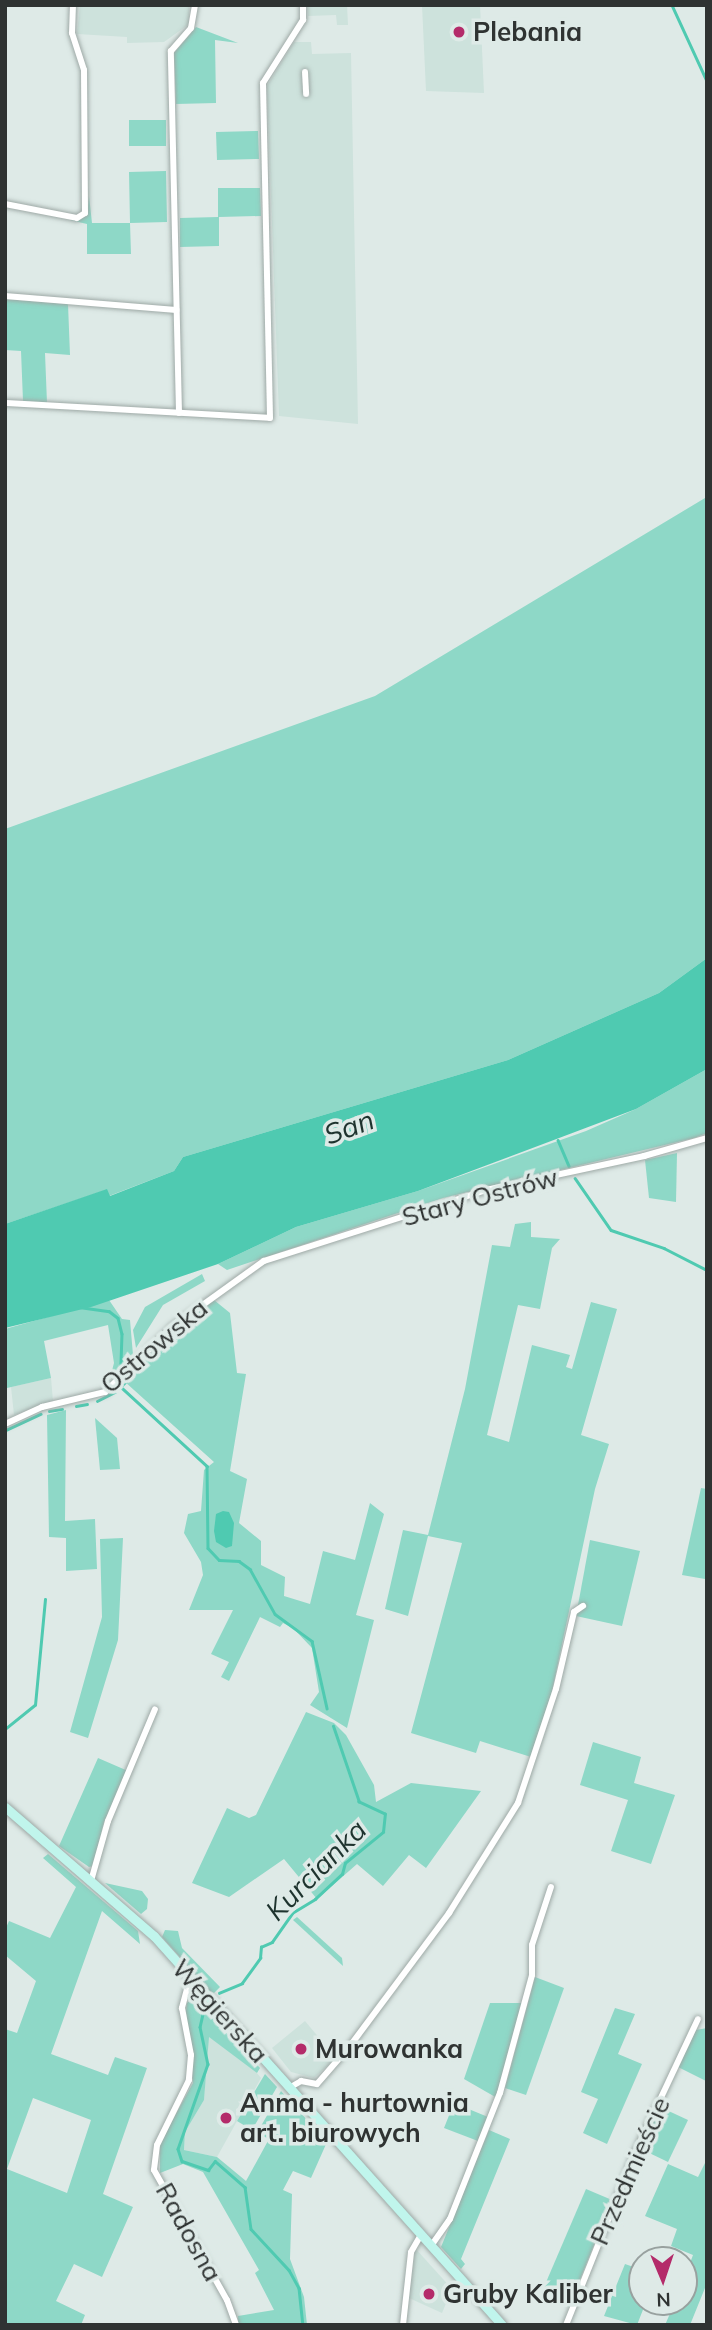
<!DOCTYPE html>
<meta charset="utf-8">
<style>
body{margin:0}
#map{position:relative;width:712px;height:2330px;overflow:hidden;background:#deeae7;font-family:Mulish,sans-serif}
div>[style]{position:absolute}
.built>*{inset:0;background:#cde2dc}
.green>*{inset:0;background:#8ed8c7}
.water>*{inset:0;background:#4fcab1}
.stream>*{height:2.5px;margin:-1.25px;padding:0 1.25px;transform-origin:1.25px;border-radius:1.25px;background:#4fcab1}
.roads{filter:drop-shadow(0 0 2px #9ea9a6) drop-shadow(0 0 2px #9ea9a6)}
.street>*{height:6px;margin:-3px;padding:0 3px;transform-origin:3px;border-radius:3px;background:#fff}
.secondary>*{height:9px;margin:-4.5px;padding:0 4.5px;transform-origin:4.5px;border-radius:4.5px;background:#c0f5ec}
.dots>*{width:19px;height:19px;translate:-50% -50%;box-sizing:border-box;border:4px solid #deeae7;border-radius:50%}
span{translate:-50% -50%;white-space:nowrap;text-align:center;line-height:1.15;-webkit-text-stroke:7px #deeae7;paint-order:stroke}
.poi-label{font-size:26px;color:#2f3332;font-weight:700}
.left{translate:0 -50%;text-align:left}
.street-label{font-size:26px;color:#2f3332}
.water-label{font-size:28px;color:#1e332e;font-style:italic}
.frame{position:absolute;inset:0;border:7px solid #2f3332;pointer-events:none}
.north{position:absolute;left:628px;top:2246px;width:70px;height:70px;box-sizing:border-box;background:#deeae7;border:2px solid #98a19f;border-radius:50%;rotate:178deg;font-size:19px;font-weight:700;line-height:28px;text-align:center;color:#2f3332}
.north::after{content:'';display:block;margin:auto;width:24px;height:32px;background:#b42b6a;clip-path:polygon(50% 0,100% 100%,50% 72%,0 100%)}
</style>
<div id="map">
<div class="built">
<i style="clip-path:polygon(80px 5px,189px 5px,189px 24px,164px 42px,127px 43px,127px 37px,77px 34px)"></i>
<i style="clip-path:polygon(307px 5px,347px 5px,348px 25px,337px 25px,336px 15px,308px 16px)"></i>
<i style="clip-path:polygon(422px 5px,480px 5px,484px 93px,426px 91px)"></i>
<i style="clip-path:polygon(294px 42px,311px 42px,312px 54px,351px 53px,358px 424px,279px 416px,267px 86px)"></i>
<i style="clip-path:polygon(51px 1378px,53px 1401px,14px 1415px,11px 1387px)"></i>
<i style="clip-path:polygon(305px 2021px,336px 2058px,314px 2078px,291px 2072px,272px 2048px)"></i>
<i style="clip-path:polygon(208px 2036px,248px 2062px,261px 2078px,217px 2157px,184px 2150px,185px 2132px,204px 2100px)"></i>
<i style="clip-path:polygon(415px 2248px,452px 2289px,442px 2313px,409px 2298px)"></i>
</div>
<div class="green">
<i style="clip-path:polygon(196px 27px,238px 43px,215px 40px,216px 103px,176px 104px,174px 53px)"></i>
<i style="clip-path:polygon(129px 120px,166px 120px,166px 146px,129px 146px)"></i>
<i style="clip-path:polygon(258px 131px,259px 159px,217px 160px,216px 132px)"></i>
<i style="clip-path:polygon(166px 171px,167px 222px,130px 223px,131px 254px,87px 254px,87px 224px,70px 220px,87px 216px,89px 196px,92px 223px,130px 223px,129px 172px)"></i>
<i style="clip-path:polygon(218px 188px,260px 188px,261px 216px,219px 217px,219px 246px,180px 247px,180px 218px,218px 217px)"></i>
<i style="clip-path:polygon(5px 299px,68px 304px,70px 355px,45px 353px,47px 403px,23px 401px,21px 351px,5px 350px)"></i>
<i style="clip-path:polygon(707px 486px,707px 958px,659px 993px,508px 1060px,183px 1157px,174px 1171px,109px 1196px,106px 1190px,5px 1224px,5px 829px,375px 696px,705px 498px)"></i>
<i style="clip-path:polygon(707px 1069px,707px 1133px,694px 1138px,443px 1198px,227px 1270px,218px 1264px,296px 1227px,418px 1191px,586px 1131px,636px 1109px)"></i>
<i style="clip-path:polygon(677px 1153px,676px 1202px,649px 1198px,645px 1160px)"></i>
<i style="clip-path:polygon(531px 1222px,531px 1237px,560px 1239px,552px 1248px,540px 1309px,518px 1305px,487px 1435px,509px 1442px,532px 1345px,570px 1355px,566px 1367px,572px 1369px,591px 1302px,617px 1309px,581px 1435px,609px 1444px,595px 1489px,551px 1696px,531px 1757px,480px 1741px,476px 1753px,411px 1733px,462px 1543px,428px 1536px,408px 1616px,385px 1609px,403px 1530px,428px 1535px,465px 1389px,492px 1245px,510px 1247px,515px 1224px)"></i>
<i style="clip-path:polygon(202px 1274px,205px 1281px,163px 1305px,136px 1348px,133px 1330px,145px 1307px)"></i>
<i style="clip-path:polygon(109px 1300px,122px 1319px,130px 1320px,133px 1355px,126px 1367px,110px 1378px,114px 1363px,108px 1325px,44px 1341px,51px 1378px,7px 1388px,5px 1329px)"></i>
<i style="clip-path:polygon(214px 1300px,230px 1313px,237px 1373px,246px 1374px,230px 1471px,247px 1479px,239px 1523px,261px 1541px,261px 1565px,285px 1577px,284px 1596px,310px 1604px,323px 1551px,355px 1560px,370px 1503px,384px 1514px,356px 1615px,374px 1620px,347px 1728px,310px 1705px,319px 1692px,312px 1648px,293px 1628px,283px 1623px,280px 1627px,260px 1617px,229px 1681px,221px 1677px,229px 1662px,211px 1654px,233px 1610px,189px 1610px,203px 1575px,201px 1562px,184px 1533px,188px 1514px,201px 1511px,204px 1470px,214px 1462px,124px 1381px,174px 1329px)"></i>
<i style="clip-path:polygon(66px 1410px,65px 1521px,95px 1519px,97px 1569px,66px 1571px,66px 1538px,49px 1537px,47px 1415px)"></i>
<i style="clip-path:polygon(95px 1418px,117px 1438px,120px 1469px,100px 1470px)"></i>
<i style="clip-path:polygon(701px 1488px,707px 1489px,705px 1579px,682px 1575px)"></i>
<i style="clip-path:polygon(123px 1538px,118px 1640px,88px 1738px,70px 1732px,102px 1617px,100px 1539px)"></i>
<i style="clip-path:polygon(590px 1540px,640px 1551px,622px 1626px,576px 1616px)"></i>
<i style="clip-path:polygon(306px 1712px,334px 1723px,346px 1735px,374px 1785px,376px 1802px,411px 1783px,481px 1791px,426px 1868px,409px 1855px,383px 1886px,357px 1864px,317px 1899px,284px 1859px,229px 1897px,192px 1883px,227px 1808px,249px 1818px,256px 1815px)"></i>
<i style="clip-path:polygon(593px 1742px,641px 1757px,634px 1783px,675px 1795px,651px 1864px,611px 1851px,628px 1800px,580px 1785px)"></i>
<i style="clip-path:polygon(98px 1758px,128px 1771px,104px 1822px,93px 1866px,89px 1867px,59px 1846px)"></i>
<i style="clip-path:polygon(evenodd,48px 1854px,138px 1931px,140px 1944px,102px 1911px,51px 2054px,108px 2075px,115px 2057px,147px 2068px,103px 2194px,133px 2207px,102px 2277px,74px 2264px,56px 2301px,85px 2315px,81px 2325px,5px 2325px,5px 2029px,17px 2033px,36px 1981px,5px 1955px,5px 1930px,9px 1921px,50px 1938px,76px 1887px,43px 1858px,48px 1854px,33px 2098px,91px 2120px,67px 2193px,7px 2169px,33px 2098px)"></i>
<i style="clip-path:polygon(105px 1883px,142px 1891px,148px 1899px,147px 1909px,141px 1914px)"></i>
<i style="clip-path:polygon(297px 1917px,342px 1958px,343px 1966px,293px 1920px)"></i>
<i style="clip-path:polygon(165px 1930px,178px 1931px,182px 1948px,220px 1987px,213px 1994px,162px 1937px)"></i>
<i style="clip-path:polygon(535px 1977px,564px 1988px,526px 2095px,505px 2088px)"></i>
<i style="clip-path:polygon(195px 1997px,260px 2068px,257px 2073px,209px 2037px,204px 2100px,185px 2132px,184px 2150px,217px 2157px,246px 2181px,269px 2139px,257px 2133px,281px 2091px,327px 2142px,311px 2178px,293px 2171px,283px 2190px,292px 2194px,290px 2259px,304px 2297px,307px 2325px,238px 2325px,238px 2316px,274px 2310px,255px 2273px,259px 2270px,203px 2172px,183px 2164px,160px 2173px,160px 2143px,193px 2083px,186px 2011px,187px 2003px)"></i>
<i style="clip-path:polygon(490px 2003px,523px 2003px,497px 2098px,464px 2079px)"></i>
<i style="clip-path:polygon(615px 2008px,635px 2014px,618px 2054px,642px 2064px,607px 2144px,583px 2133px,598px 2099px,581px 2092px)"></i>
<i style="clip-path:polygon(707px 2028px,707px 2079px,706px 2081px,678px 2067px,696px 2030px)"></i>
<i style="clip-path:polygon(265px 2074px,277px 2087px,252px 2130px,237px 2121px)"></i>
<i style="clip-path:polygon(454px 2103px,488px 2117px,478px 2141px,444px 2128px)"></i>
<i style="clip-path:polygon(660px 2107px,688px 2120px,668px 2162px,641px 2149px)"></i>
<i style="clip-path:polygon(489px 2130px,510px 2139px,461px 2259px,465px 2264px,461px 2269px,441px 2247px)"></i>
<i style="clip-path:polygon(707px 2159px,707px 2283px,690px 2325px,665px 2325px,675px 2302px,684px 2302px,684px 2279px,693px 2255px,671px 2246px,677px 2229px,645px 2216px,668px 2164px,698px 2177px)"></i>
<i style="clip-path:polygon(586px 2189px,612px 2200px,569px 2307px,541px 2294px)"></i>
<i style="clip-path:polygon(625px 2264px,642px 2270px,642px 2302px,646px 2302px,637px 2325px,604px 2316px)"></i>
</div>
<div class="water">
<i style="clip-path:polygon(707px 958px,707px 1069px,636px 1109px,418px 1191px,296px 1227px,218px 1264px,91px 1307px,5px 1328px,5px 1224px,107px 1189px,110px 1196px,174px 1171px,183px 1157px,508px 1060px,659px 993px)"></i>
<i style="clip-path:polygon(223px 1511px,229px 1512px,234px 1523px,232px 1546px,226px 1548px,216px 1542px,214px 1531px,216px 1514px)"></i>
</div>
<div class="stream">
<i style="left:672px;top:5px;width:84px;rotate:65.3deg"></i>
<i style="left:558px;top:1140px;width:28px;rotate:67deg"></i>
<i style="left:575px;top:1178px;width:63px;rotate:55.3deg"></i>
<i style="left:611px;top:1230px;width:56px;rotate:18.8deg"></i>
<i style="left:664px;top:1248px;width:48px;rotate:27.1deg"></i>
<i style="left:79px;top:1307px;width:30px;rotate:8deg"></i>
<i style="left:109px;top:1311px;width:11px;rotate:38deg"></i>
<i style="left:118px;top:1318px;width:16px;rotate:76deg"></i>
<i style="left:122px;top:1334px;width:32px;rotate:92deg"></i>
<i style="left:205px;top:1308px;width:41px;rotate:142deg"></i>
<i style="left:173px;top:1333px;width:75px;rotate:133.9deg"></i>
<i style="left:121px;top:1387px;width:117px;rotate:42.6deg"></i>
<i style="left:207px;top:1466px;width:82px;rotate:89.3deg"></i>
<i style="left:208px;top:1548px;width:16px;rotate:47deg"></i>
<i style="left:219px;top:1560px;width:20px;rotate:3deg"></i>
<i style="left:239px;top:1561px;width:14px;rotate:36deg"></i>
<i style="left:250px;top:1569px;width:51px;rotate:60.9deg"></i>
<i style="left:275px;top:1614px;width:46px;rotate:36.1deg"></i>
<i style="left:312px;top:1641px;width:69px;rotate:77.4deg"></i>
<i style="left:97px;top:1401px;width:20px;rotate:-27deg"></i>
<i style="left:76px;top:1406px;width:11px;rotate:-10deg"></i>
<i style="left:49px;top:1411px;width:13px;rotate:-9deg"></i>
<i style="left:6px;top:1430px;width:38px;rotate:-25deg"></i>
<i style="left:5px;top:1729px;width:38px;rotate:-39deg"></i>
<i style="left:35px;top:1705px;width:106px;rotate:-84.6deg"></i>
<i style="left:219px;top:1993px;width:25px;rotate:-23deg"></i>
<i style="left:242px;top:1983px;width:31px;rotate:-54deg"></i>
<i style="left:260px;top:1958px;width:11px;rotate:-85deg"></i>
<i style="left:261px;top:1947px;width:12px;rotate:-24deg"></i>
<i style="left:272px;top:1942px;width:35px;rotate:-55deg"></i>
<i style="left:292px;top:1913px;width:27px;rotate:-31deg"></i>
<i style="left:315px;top:1899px;width:37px;rotate:-43deg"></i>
<i style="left:342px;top:1874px;width:11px;rotate:-75deg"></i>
<i style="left:345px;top:1863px;width:49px;rotate:-39.2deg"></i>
<i style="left:383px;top:1832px;width:18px;rotate:-84deg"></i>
<i style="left:385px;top:1814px;width:29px;rotate:-155deg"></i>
<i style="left:359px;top:1802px;width:80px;rotate:-108.9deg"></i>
<i style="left:204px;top:2010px;width:17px;rotate:103deg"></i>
<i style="left:200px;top:2027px;width:38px;rotate:78deg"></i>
<i style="left:208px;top:2064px;width:90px;rotate:109.4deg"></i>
<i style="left:178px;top:2149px;width:13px;rotate:72deg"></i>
<i style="left:182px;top:2161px;width:28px;rotate:19deg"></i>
<i style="left:208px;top:2170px;width:11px;rotate:-52deg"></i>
<i style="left:215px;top:2161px;width:40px;rotate:41deg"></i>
<i style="left:245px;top:2187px;width:42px;rotate:81.9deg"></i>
<i style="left:251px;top:2229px;width:56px;rotate:47.2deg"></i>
<i style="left:289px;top:2270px;width:21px;rotate:61deg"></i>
<i style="left:299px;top:2288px;width:37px;rotate:84deg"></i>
</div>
<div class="roads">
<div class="street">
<i style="left:305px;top:72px;width:22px;rotate:87deg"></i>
<i style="left:5px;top:204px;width:73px;rotate:11deg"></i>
<i style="left:77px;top:218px;width:9px;rotate:-32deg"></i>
<i style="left:85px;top:213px;width:143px;rotate:-90.4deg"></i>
<i style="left:84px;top:70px;width:39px;rotate:-108deg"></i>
<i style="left:72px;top:33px;width:28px;rotate:-88deg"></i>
<i style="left:5px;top:296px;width:172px;rotate:4.7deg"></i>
<i style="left:5px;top:403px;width:265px;rotate:3.2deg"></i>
<i style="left:270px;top:418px;width:335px;rotate:-91.2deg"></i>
<i style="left:263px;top:83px;width:75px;rotate:-57.6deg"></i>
<i style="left:303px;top:20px;width:15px;rotate:-90deg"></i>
<i style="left:179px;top:413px;width:362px;rotate:-91.3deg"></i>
<i style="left:171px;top:51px;width:30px;rotate:-49deg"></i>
<i style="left:191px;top:28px;width:23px;rotate:-80deg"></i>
<i style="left:5px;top:1424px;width:41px;rotate:-24.7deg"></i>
<i style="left:42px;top:1407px;width:65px;rotate:-13.4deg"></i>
<i style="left:105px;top:1392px;width:93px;rotate:-44.1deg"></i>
<i style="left:172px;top:1327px;width:113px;rotate:-35.7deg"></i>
<i style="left:264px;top:1261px;width:233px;rotate:-17.7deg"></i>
<i style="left:486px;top:1190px;width:162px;rotate:-12.1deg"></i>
<i style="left:644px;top:1156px;width:66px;rotate:-15.9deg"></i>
<i style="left:91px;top:1881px;width:62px;rotate:-74.2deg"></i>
<i style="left:108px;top:1821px;width:121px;rotate:-67.2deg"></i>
<i style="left:195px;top:1983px;width:10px;rotate:143deg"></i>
<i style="left:187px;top:1989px;width:20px;rotate:105deg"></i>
<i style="left:182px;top:2008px;width:48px;rotate:79.2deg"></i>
<i style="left:191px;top:2055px;width:25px;rotate:95deg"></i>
<i style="left:189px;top:2080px;width:72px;rotate:116.2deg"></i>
<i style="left:157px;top:2145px;width:25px;rotate:97deg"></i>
<i style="left:154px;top:2170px;width:149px;rotate:60.7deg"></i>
<i style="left:227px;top:2300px;width:27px;rotate:70deg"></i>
<i style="left:289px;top:2088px;width:14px;rotate:-30deg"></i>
<i style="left:301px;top:2081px;width:16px;rotate:11deg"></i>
<i style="left:317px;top:2084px;width:50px;rotate:-49deg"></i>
<i style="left:350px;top:2046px;width:166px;rotate:-53.3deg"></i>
<i style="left:449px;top:1913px;width:130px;rotate:-57.9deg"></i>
<i style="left:518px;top:1803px;width:120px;rotate:-71.6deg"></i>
<i style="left:556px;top:1689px;width:79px;rotate:-76.8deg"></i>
<i style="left:574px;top:1612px;width:11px;rotate:-34deg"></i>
<i style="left:431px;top:2246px;width:33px;rotate:-55deg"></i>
<i style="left:450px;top:2219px;width:136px;rotate:-68.4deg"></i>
<i style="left:500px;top:2093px;width:122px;rotate:-74.8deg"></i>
<i style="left:532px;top:1975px;width:30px;rotate:-90deg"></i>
<i style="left:532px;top:1945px;width:61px;rotate:-71.9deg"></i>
<i style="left:403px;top:2325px;width:73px;rotate:-83.7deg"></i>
<i style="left:411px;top:2252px;width:20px;rotate:-60deg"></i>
<i style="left:566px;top:2325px;width:183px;rotate:-68.2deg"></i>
<i style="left:634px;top:2155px;width:150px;rotate:-64.8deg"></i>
</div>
<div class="secondary">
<i style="left:5px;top:1807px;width:197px;rotate:40.9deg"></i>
<i style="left:154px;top:1936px;width:522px;rotate:48.18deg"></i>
</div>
</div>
<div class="dots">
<i style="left:459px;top:32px;background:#b42b6a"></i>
<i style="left:301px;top:2049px;background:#b42b6a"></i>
<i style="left:226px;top:2118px;background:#b42b6a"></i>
<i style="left:429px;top:2294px;background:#b42b6a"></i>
</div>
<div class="poi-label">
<span class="left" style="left:473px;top:32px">Plebania</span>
<span class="left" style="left:315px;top:2049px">Murowanka</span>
<span class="left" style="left:240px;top:2118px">Anma - hurtownia<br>art. biurowych</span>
<span class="left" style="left:443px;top:2294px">Gruby Kaliber</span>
</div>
<div class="street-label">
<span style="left:480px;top:1197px;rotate:-15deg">Stary Ostrów</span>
<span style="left:154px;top:1346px;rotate:-40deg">Ostrowska</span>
<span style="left:220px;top:2011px;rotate:48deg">Węgierska</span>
<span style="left:630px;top:2171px;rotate:-66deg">Przedmieście</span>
<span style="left:189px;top:2232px;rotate:61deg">Radosna</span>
</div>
<div class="water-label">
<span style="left:349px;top:1127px;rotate:-20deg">San</span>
<span style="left:316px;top:1870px;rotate:-45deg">Kurcianka</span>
</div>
<div class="frame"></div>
<div class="north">N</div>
</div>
